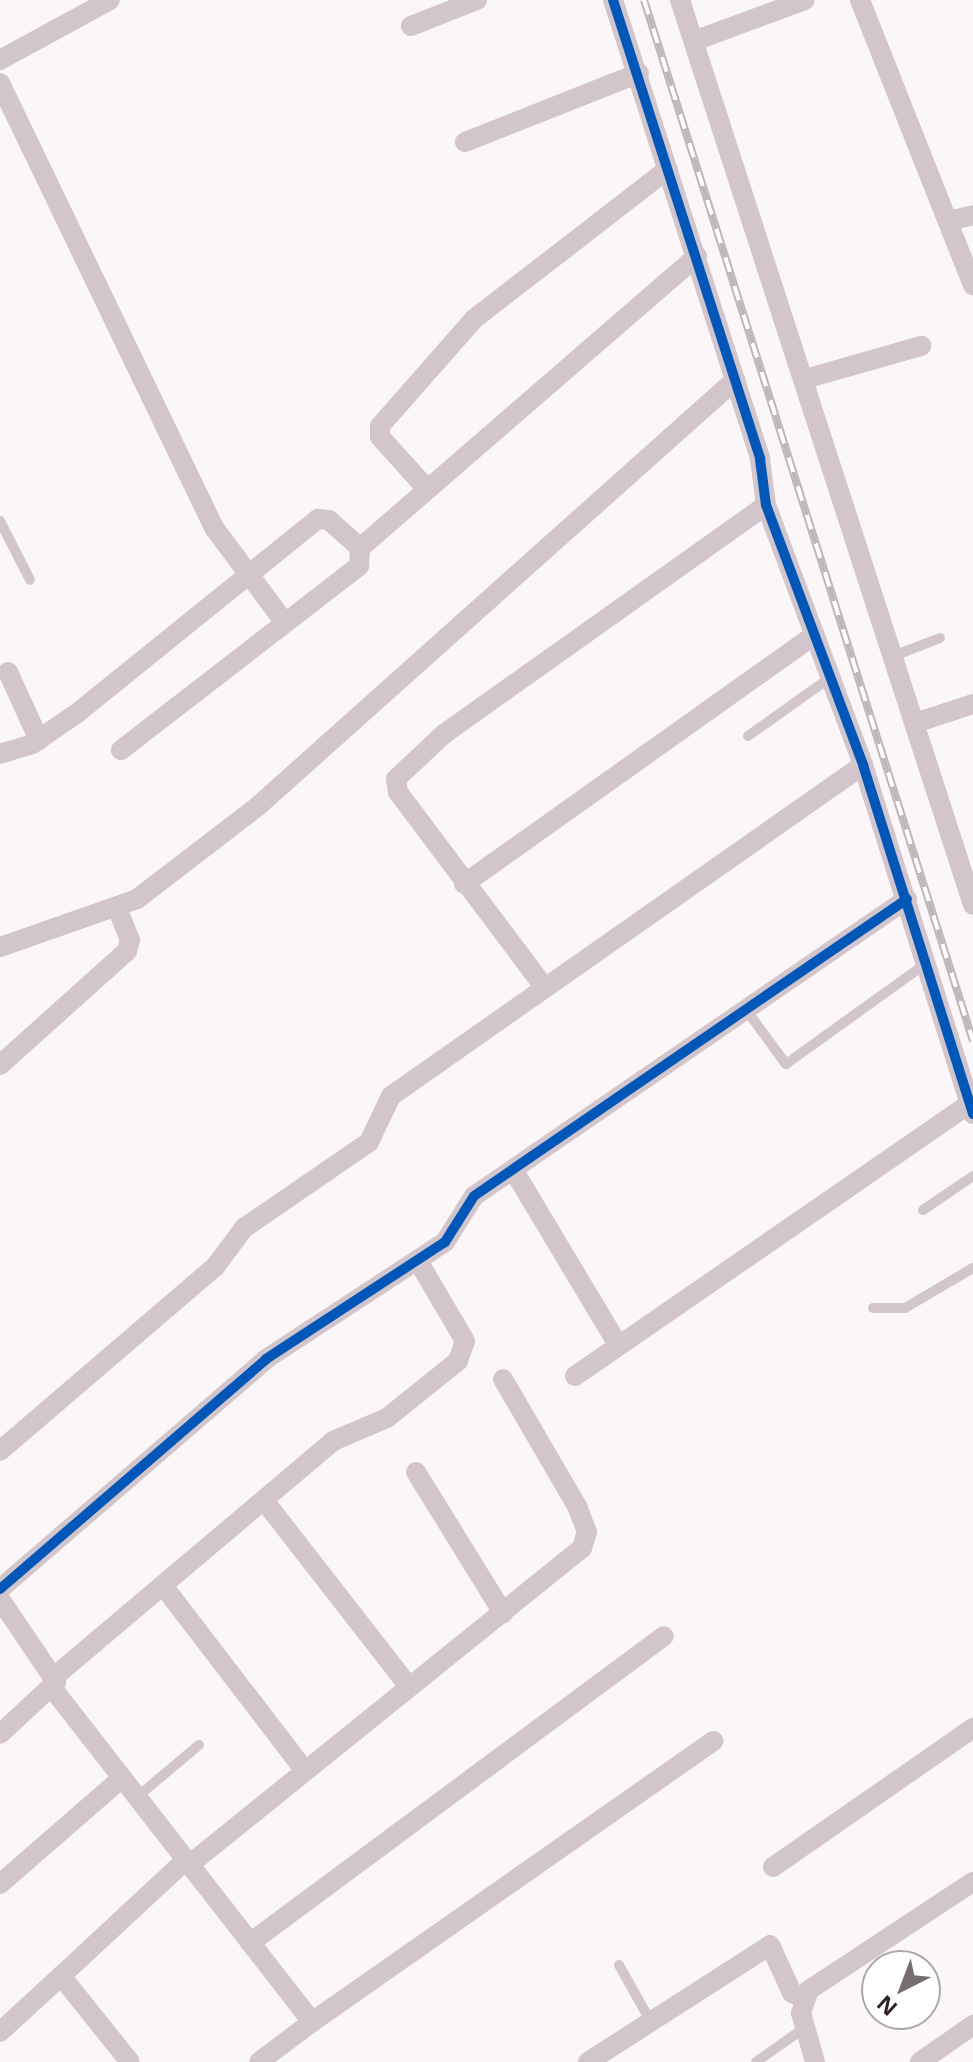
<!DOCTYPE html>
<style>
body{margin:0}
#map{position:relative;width:973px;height:2062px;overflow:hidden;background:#fbf7f9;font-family:"Noto Sans",sans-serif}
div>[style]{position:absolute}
.service>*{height:10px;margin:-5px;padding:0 5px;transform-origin:5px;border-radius:5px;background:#d2c5cb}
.minor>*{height:20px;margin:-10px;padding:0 10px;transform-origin:10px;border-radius:10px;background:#d2c5cb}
.rail>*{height:8px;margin-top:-4px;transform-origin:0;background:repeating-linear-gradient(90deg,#fff 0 15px,#beb6b9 0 30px);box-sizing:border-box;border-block:2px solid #beb6b9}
.cycleway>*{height:10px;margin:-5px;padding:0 5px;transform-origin:5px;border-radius:5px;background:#0057b8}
span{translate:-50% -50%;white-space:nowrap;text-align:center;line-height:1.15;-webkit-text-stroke:7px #fff;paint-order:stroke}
.north{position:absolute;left:861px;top:1950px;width:80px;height:80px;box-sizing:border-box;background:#fff;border:2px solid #ada7a9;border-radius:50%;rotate:222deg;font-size:22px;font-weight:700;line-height:32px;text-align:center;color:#312229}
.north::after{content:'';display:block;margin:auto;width:28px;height:36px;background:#786d72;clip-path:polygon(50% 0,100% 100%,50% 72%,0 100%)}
</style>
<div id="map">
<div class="service">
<i style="left:0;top:521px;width:66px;rotate:63deg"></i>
<i style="left:896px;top:655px;width:47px;rotate:-21.1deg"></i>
<i style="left:748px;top:736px;width:102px;rotate:-35.4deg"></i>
<i style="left:747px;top:1011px;width:66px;rotate:53.7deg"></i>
<i style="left:786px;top:1064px;width:171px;rotate:-35.7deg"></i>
<i style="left:923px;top:1210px;width:60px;rotate:-34.2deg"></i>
<i style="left:873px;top:1308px;width:32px"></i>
<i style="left:905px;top:1308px;width:79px;rotate:-30.5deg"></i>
<i style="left:137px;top:1797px;width:81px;rotate:-40deg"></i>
<i style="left:619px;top:1965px;width:65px;rotate:60.7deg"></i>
<i style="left:756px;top:2062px;width:57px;rotate:-35.1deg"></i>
</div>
<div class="minor">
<i style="left:613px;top:0;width:482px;rotate:72.2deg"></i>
<i style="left:760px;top:459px;width:46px;rotate:82.6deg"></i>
<i style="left:766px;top:505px;width:278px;rotate:69.5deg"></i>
<i style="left:863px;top:765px;width:366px;rotate:72.5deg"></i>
<i style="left:680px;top:0;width:951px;rotate:72.06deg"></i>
<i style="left:860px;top:0;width:307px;rotate:68.4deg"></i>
<i style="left:411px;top:26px;width:71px;rotate:-21.5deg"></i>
<i style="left:694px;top:41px;width:118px;rotate:-20.3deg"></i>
<i style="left:0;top:60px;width:125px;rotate:-28.6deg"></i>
<i style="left:0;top:83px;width:495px;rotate:64.3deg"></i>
<i style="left:215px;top:529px;width:117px;rotate:53.3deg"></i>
<i style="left:465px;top:142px;width:187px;rotate:-21.6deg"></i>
<i style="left:948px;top:221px;width:26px;rotate:-13deg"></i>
<i style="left:805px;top:379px;width:121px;rotate:-15.9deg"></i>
<i style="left:427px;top:489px;width:70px;rotate:-132.1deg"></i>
<i style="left:380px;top:437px;width:11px;rotate:-90deg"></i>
<i style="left:380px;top:426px;width:142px;rotate:-48.7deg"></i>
<i style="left:474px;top:319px;width:245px;rotate:-37.7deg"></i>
<i style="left:360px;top:548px;width:446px;rotate:-40.9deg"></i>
<i style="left:8px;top:672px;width:75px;rotate:65.5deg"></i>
<i style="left:915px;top:723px;width:61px;rotate:-18.1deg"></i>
<i style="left:0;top:754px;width:34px;rotate:-17deg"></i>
<i style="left:32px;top:744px;width:53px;rotate:-34.3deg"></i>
<i style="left:76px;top:714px;width:311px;rotate:-38.9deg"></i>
<i style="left:318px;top:519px;width:11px;rotate:5deg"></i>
<i style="left:329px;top:520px;width:42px;rotate:42.1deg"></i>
<i style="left:360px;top:548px;width:18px;rotate:93deg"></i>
<i style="left:359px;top:566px;width:301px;rotate:142.3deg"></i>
<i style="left:464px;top:884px;width:430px;rotate:-35.4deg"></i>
<i style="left:0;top:947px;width:145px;rotate:-19.3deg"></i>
<i style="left:137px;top:899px;width:153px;rotate:-37.5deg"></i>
<i style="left:258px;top:806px;width:640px;rotate:-41.77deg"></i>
<i style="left:545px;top:988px;width:245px;rotate:-126.9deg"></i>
<i style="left:398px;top:792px;width:13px;rotate:-99deg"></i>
<i style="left:396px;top:779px;width:66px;rotate:-43.2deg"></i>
<i style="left:444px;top:734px;width:395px;rotate:-35.4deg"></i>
<i style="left:0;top:1065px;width:171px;rotate:-41.9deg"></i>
<i style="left:127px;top:951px;width:11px;rotate:-75deg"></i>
<i style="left:130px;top:940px;width:35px;rotate:-112deg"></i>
<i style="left:514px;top:1171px;width:203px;rotate:59.1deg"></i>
<i style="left:575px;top:1376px;width:482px;rotate:-34.6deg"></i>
<i style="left:0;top:1451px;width:283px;rotate:-40.6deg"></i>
<i style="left:215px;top:1267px;width:49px;rotate:-53.4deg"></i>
<i style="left:244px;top:1228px;width:152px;rotate:-34.5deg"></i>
<i style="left:369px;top:1142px;width:51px;rotate:-64.4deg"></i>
<i style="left:391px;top:1096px;width:576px;rotate:-35.04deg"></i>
<i style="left:416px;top:1472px;width:166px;rotate:58.3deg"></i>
<i style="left:266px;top:1503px;width:233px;rotate:52.1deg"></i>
<i style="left:164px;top:1587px;width:232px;rotate:52.5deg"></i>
<i style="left:0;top:1589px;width:352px;rotate:-40.8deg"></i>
<i style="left:266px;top:1359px;width:214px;rotate:-33.2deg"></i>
<i style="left:445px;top:1242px;width:54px;rotate:-57.8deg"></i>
<i style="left:474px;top:1196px;width:525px;rotate:-34.45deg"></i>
<i style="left:0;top:1599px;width:100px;rotate:56deg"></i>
<i style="left:56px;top:1682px;width:76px;rotate:137.1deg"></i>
<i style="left:54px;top:1677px;width:365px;rotate:-40.2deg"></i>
<i style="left:333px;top:1441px;width:59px;rotate:-23.1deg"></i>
<i style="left:387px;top:1418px;width:91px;rotate:-38.8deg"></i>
<i style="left:458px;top:1361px;width:21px;rotate:-71deg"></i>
<i style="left:465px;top:1341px;width:93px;rotate:-120.4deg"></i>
<i style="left:53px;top:1689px;width:422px;rotate:52.1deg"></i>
<i style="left:312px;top:2022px;width:66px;rotate:143deg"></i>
<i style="left:189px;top:1865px;width:505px;rotate:-38.89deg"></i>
<i style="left:582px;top:1548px;width:17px;rotate:-73deg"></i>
<i style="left:587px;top:1532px;width:26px;rotate:-111deg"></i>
<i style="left:578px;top:1508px;width:149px;rotate:-120.2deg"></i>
<i style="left:773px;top:1867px;width:244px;rotate:-34.8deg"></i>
<i style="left:0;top:1884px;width:162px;rotate:-41deg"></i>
<i style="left:250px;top:1943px;width:515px;rotate:-36.56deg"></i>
<i style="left:61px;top:1976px;width:171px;rotate:-42.9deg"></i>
<i style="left:312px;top:2022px;width:490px;rotate:-35deg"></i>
<i style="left:0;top:2032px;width:83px;rotate:-42.6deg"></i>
<i style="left:61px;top:1976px;width:110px;rotate:51.3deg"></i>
<i style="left:588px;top:2062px;width:216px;rotate:-32.7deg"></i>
<i style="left:770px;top:1945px;width:53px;rotate:65.4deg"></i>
<i style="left:792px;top:1993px;width:12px;rotate:24deg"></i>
<i style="left:815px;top:2062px;width:51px;rotate:-105.9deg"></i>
<i style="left:801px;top:2013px;width:24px;rotate:-71deg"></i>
<i style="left:809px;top:1990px;width:196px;rotate:-33.4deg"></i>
<i style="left:920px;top:2062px;width:65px;rotate:-34.9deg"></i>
</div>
<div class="rail">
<i style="left:644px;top:0;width:1092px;rotate:72.46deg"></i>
</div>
<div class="cycleway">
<i style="left:613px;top:0;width:482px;rotate:72.2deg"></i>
<i style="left:760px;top:459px;width:46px;rotate:82.6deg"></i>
<i style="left:766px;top:505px;width:278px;rotate:69.5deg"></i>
<i style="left:863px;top:765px;width:366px;rotate:72.5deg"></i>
<i style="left:0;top:1589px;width:352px;rotate:-40.8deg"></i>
<i style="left:266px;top:1359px;width:214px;rotate:-33.2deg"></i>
<i style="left:445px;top:1242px;width:54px;rotate:-57.8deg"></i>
<i style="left:474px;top:1196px;width:525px;rotate:-34.45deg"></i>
</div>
<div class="north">N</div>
</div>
